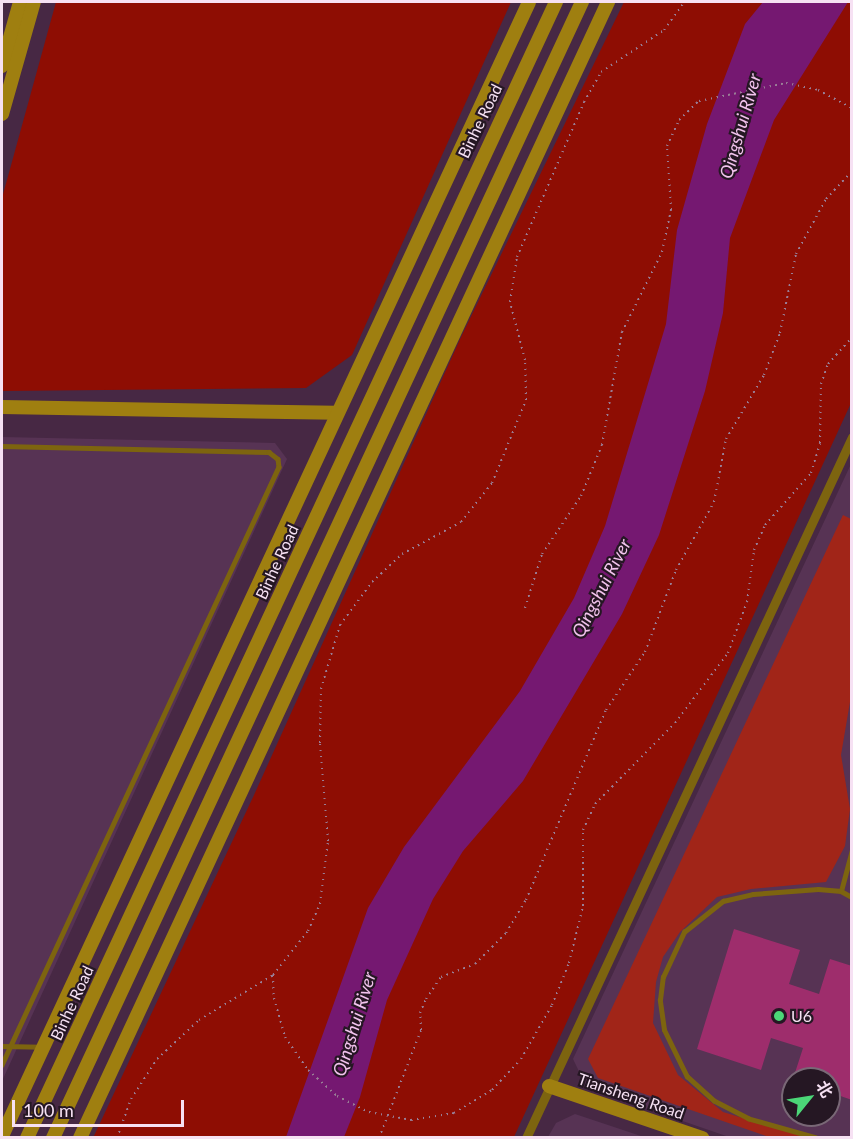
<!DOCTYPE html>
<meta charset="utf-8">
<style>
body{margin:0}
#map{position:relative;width:853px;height:1139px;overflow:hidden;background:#472844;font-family:Lato,"Noto Sans SC",sans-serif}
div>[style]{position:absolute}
.built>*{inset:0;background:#573354}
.green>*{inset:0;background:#8e0d03}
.forest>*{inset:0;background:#a12518}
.water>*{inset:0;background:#751871}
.building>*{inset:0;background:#9e2d6c}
.path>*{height:2px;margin-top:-1px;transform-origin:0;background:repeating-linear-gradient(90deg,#997e96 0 1.5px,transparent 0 6px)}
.lane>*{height:4.5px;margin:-2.25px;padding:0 2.25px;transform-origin:2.25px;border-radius:2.25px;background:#7d640f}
.street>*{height:9px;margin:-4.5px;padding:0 4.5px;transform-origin:4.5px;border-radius:4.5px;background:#7d640f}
.secondary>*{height:14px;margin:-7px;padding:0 7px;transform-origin:7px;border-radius:7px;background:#9f7f10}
.dots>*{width:16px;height:16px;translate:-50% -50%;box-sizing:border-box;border:3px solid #251723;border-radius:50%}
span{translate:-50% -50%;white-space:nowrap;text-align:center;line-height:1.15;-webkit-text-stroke:4.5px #251723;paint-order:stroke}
.street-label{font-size:16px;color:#f6e1f3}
.poi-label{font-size:16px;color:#f6e1f3}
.left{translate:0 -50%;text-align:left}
.water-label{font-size:18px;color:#f2c3ed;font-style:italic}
.frame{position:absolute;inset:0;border:3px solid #f6e1f3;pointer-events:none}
.north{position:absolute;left:781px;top:1067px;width:60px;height:60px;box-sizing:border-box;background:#251723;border:2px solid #796876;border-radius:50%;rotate:60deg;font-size:16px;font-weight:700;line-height:24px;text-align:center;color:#f6e1f3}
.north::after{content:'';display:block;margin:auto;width:21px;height:27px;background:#4bd677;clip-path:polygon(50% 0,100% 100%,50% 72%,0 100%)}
.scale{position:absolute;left:12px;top:1100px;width:172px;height:27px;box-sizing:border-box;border:3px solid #f6e1f3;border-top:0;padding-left:8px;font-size:18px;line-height:21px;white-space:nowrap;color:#f6e1f3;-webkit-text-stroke:4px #251723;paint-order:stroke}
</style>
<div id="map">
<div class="built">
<i style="clip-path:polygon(2px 437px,275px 443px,287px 459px,2px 1081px)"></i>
<i style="clip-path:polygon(evenodd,851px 464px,851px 1137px,729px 1137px,587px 1088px,573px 1059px,851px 464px,793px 1079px,829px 1079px,829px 1115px,793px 1115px,793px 1079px)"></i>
<i style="clip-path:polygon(575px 1114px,644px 1137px,548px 1137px,556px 1123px)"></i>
</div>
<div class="green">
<i style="clip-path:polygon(56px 2px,511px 2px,352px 355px,306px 388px,2px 391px,2px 198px)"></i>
<i style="clip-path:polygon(624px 2px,851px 2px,851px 403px,514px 1137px,93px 1138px,254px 795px,461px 337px)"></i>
</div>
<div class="forest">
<i style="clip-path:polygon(843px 515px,851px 519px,852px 690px,841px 755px,850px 809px,845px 846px,826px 882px,751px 889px,717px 897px,680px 932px,663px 957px,656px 982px,653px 1023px,678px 1075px,723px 1112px,805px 1137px,769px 1137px,598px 1078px,588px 1059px)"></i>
</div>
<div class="water">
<i style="clip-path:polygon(763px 2px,848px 2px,774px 120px,730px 238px,723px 313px,705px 391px,659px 535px,622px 614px,523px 781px,463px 851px,433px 899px,387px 1000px,360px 1097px,344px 1137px,286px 1137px,368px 908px,404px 847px,520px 691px,574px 598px,605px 526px,666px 324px,677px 230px,707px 124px,745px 24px)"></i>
</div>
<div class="building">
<i style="clip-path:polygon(734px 929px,800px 950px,789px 984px,819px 994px,830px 959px,852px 966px,852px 1100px,829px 1092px,829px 1079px,793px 1079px,803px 1048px,771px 1038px,761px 1070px,697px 1049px)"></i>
</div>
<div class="path">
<i style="left:525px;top:608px;width:57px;rotate:-72.5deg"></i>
<i style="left:542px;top:554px;width:70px;rotate:-56.1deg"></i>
<i style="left:581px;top:496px;width:55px;rotate:-67.6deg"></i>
<i style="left:602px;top:445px;width:115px;rotate:-80deg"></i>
<i style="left:622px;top:332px;width:89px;rotate:-63.4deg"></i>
<i style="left:662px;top:252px;width:43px;rotate:-77.9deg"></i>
<i style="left:671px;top:210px;width:64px;rotate:-93.6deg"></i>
<i style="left:667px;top:146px;width:29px;rotate:-65deg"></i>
<i style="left:679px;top:120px;width:28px;rotate:-44deg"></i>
<i style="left:699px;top:101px;width:89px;rotate:-11.7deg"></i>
<i style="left:786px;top:83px;width:33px;rotate:12deg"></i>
<i style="left:818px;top:90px;width:38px;rotate:28deg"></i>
<i style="left:273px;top:975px;width:23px;rotate:88deg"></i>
<i style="left:274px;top:998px;width:41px;rotate:74.2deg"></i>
<i style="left:285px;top:1037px;width:40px;rotate:55.1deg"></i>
<i style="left:308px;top:1070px;width:39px;rotate:42deg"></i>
<i style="left:337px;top:1096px;width:36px;rotate:27deg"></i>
<i style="left:369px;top:1112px;width:43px;rotate:10.8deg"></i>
<i style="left:411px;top:1120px;width:44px;rotate:-9.2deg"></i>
<i style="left:454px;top:1113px;width:44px;rotate:-31.2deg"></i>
<i style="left:492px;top:1090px;width:42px;rotate:-46.9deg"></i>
<i style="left:521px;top:1059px;width:62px;rotate:-60.1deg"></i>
<i style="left:552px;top:1005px;width:45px;rotate:-68deg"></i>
<i style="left:569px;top:963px;width:59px;rotate:-76.2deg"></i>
<i style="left:583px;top:906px;width:76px;rotate:-90deg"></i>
<i style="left:583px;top:830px;width:29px;rotate:-65deg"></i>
<i style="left:595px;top:804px;width:114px;rotate:-45.4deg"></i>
<i style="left:675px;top:723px;width:88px;rotate:-52.9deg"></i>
<i style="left:728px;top:653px;width:54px;rotate:-69.6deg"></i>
<i style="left:747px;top:602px;width:52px;rotate:-82.3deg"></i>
<i style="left:754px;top:550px;width:27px;rotate:-66deg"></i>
<i style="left:765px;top:525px;width:69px;rotate:-48.5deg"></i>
<i style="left:811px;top:473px;width:31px;rotate:-73deg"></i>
<i style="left:820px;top:443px;width:59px;rotate:-89deg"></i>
<i style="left:821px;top:384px;width:21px;rotate:-71deg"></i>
<i style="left:828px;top:364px;width:36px;rotate:-48deg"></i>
<i style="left:117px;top:1138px;width:41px;rotate:-70.3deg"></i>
<i style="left:131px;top:1099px;width:48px;rotate:-57deg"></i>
<i style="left:157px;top:1059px;width:57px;rotate:-42.9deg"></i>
<i style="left:199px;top:1020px;width:87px;rotate:-31.3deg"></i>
<i style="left:273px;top:975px;width:56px;rotate:-51.5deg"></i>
<i style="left:308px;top:931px;width:30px;rotate:-66deg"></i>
<i style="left:320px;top:904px;width:64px;rotate:-82.8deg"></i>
<i style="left:328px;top:841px;width:98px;rotate:-94.7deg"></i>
<i style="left:320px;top:743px;width:54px;rotate:-88.9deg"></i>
<i style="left:321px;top:689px;width:67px;rotate:-73.5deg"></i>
<i style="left:340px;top:625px;width:54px;rotate:-53.3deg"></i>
<i style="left:372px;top:582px;width:41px;rotate:-43deg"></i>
<i style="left:402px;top:554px;width:67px;rotate:-28.5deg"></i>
<i style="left:461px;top:522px;width:50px;rotate:-51.5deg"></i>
<i style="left:492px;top:483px;width:90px;rotate:-67.7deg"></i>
<i style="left:526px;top:400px;width:40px;rotate:-91.4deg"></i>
<i style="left:525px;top:360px;width:60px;rotate:-104.5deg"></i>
<i style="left:510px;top:302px;width:46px;rotate:-81.2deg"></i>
<i style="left:517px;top:257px;width:169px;rotate:-66.6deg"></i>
<i style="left:584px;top:102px;width:34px;rotate:-60deg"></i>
<i style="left:601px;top:72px;width:76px;rotate:-33.7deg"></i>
<i style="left:664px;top:30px;width:34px;rotate:-54deg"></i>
<i style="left:379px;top:1138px;width:116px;rotate:-68.7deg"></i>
<i style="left:421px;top:1030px;width:17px;rotate:-93deg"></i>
<i style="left:420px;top:1013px;width:15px;rotate:-67deg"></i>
<i style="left:426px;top:999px;width:27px;rotate:-56deg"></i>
<i style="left:441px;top:977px;width:36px;rotate:-21deg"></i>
<i style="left:475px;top:964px;width:44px;rotate:-45deg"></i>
<i style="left:506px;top:933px;width:39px;rotate:-59deg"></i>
<i style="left:526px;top:900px;width:206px;rotate:-67.2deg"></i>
<i style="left:606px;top:710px;width:70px;rotate:-56.1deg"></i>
<i style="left:645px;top:652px;width:88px;rotate:-69.3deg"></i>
<i style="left:676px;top:570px;width:78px;rotate:-60.8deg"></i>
<i style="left:714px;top:502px;width:64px;rotate:-79.2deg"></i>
<i style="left:726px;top:439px;width:74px;rotate:-59.3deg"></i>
<i style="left:764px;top:375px;width:45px;rotate:-69.1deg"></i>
<i style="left:780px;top:333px;width:81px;rotate:-78.6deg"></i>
<i style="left:796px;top:254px;width:63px;rotate:-61.4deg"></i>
<i style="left:826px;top:199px;width:38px;rotate:-47deg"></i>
</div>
<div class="lane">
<i style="left:2px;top:446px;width:267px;rotate:1.3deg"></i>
<i style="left:269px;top:452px;width:11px;rotate:38deg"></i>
<i style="left:278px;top:459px;width:8px;rotate:83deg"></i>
<i style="left:279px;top:467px;width:659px;rotate:114.85deg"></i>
<i style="left:841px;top:891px;width:42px;rotate:-75deg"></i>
<i style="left:2px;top:1046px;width:39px;rotate:1deg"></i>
<i style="left:816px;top:1138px;width:70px;rotate:-164.2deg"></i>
<i style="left:749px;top:1119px;width:39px;rotate:-153deg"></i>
<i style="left:714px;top:1101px;width:36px;rotate:-138deg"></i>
<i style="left:687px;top:1077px;width:52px;rotate:-116.1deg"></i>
<i style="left:664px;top:1030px;width:30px;rotate:-98deg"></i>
<i style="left:660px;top:1000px;width:23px;rotate:-83deg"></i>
<i style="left:663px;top:977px;width:50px;rotate:-65deg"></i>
<i style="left:684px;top:932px;width:50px;rotate:-38.5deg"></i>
<i style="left:723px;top:901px;width:31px;rotate:-13deg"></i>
<i style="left:753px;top:894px;width:65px;rotate:-4.4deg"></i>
<i style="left:818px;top:889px;width:23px;rotate:5deg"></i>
<i style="left:841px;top:891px;width:13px;rotate:29deg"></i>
</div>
<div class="street">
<i style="left:526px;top:1138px;width:773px;rotate:-65.06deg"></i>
</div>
<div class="secondary">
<i style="left:2px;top:66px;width:66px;rotate:-74.3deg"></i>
<i style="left:2px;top:114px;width:116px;rotate:-74.1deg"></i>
<i style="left:2px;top:407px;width:333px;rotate:1deg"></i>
<i style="left:549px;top:1086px;width:162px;rotate:18.8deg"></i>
<i style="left:2px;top:1136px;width:1250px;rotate:-65.07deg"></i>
<i style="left:27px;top:1138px;width:1253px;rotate:-65.03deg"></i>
<i style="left:53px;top:1138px;width:1253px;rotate:-65.03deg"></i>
<i style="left:80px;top:1138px;width:1253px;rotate:-65.07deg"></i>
</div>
<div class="dots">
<i style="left:779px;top:1016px;background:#4bd677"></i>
</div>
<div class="street-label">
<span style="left:480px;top:121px;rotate:-64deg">Binhe Road</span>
<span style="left:277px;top:562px;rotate:-65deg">Binhe Road</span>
<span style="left:72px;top:1003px;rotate:-65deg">Binhe Road</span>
<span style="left:631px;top:1096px;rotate:19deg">Tiansheng Road</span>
</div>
<div class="poi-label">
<span class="left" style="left:791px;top:1016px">U6</span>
</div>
<div class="water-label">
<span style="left:740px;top:126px;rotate:-74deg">Qingshui River</span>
<span style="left:601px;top:588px;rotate:-63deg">Qingshui River</span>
<span style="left:354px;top:1024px;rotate:-73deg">Qingshui River</span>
</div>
<div class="frame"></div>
<div class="north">北</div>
<div class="scale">100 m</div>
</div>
